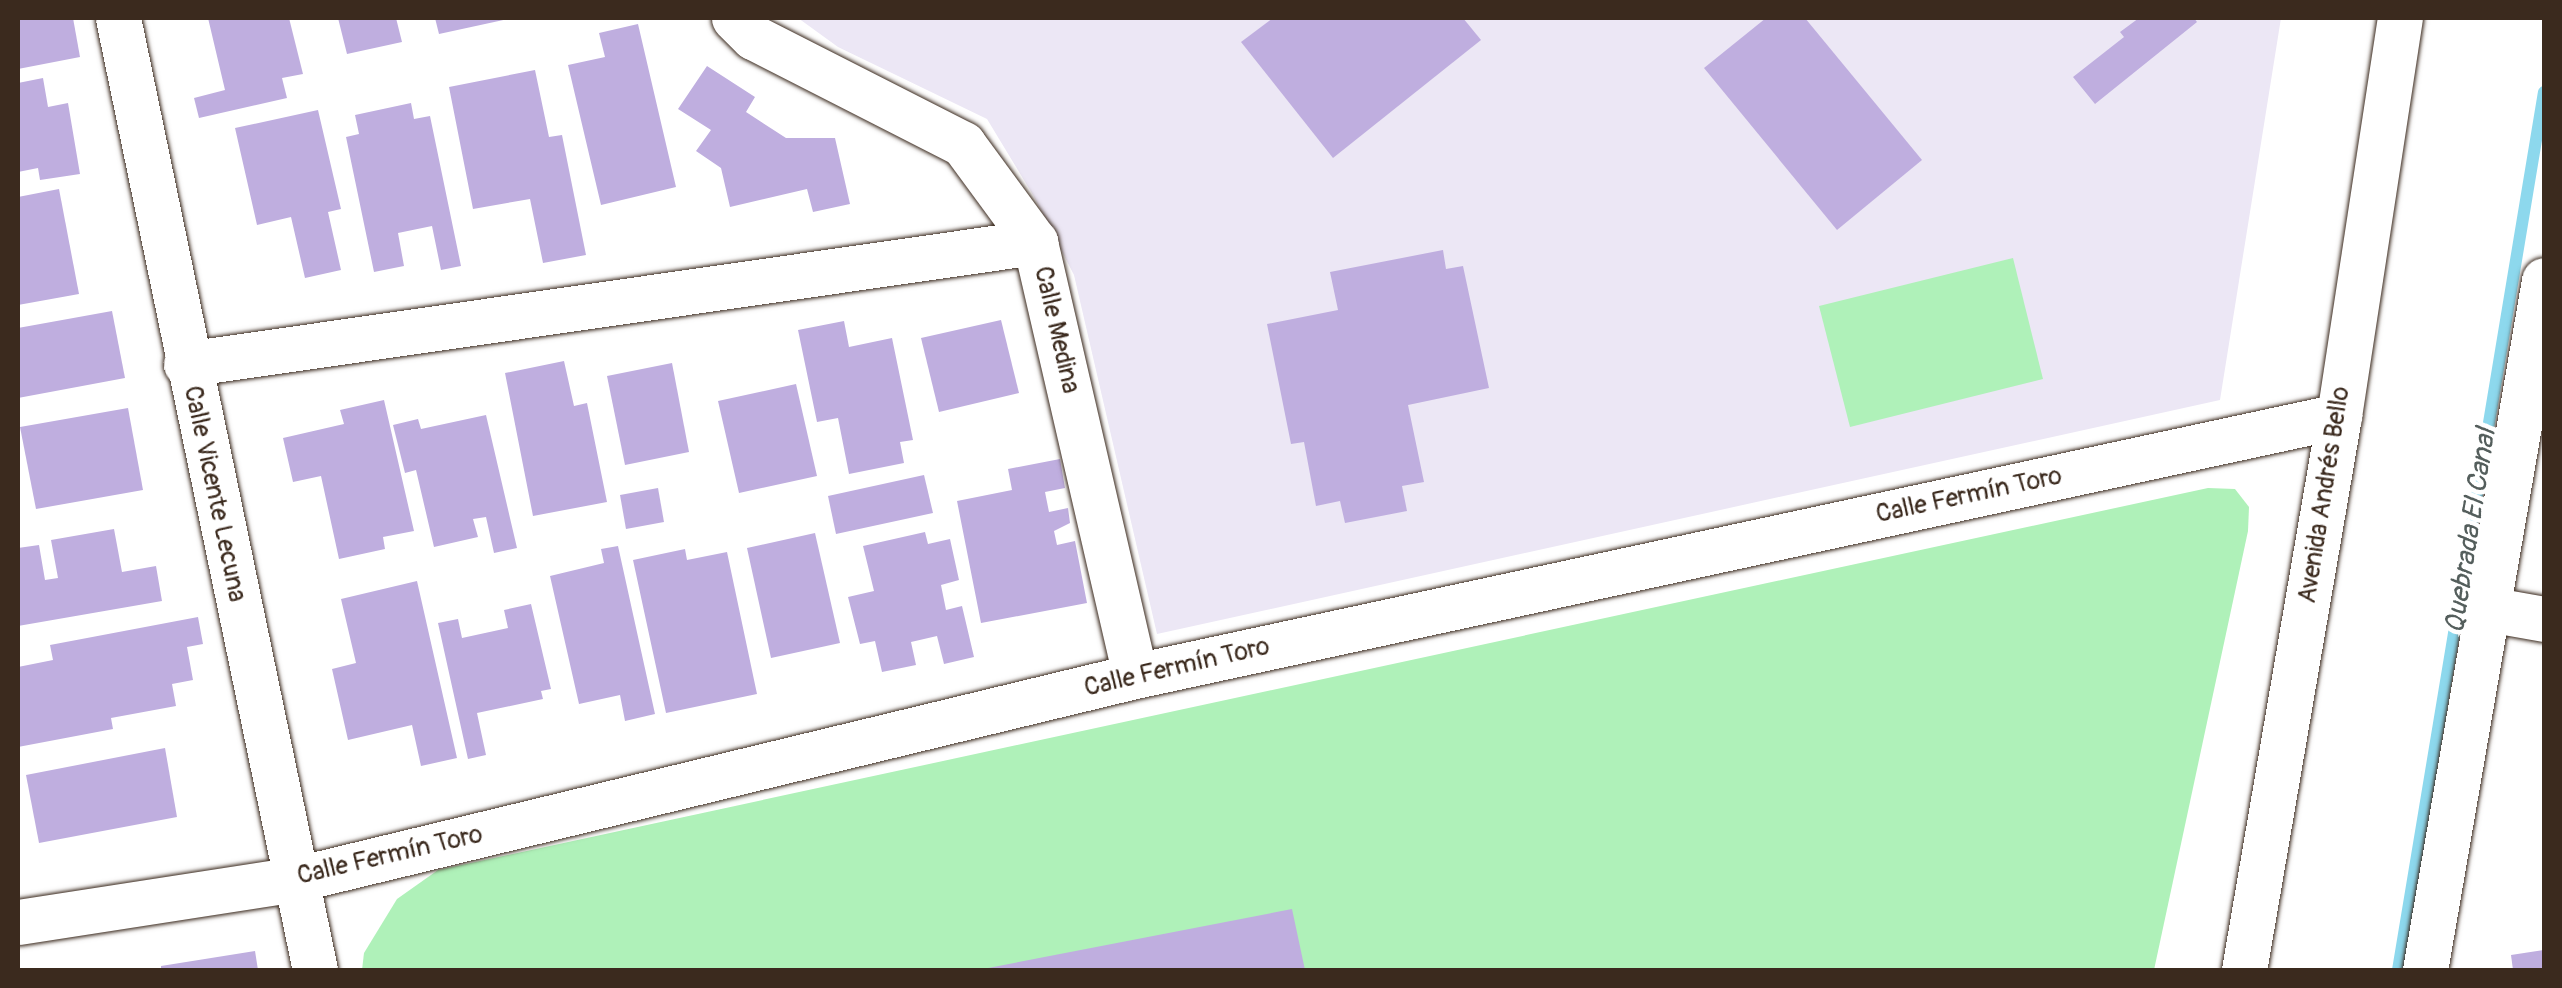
<!DOCTYPE html>
<meta charset="utf-8">
<style>
body{margin:0}
#map{position:relative;width:2562px;height:988px;overflow:hidden;background:#fff;font-family:Pangolin,sans-serif}
div>[style]{position:absolute}
.built>*{inset:0;background:#ece7f5}
.green>*{inset:0;background:#aff1b9}
.stream>*{height:12px;margin:-6px;padding:0 6px;transform-origin:6px;border-radius:6px;background:#8dd8ed}
.building>*{inset:0;background:#bfaedf}
.roads{filter:drop-shadow(0 0 2px #3b2a1e) drop-shadow(0 0 2px #3b2a1e)}
.minor>*{height:45px;margin:-22.5px;padding:0 22.5px;transform-origin:22.5px;border-radius:22.5px;background:#fff}
span{translate:-50% -50%;white-space:nowrap;text-align:center;line-height:1.15;-webkit-text-stroke:9px #fff;paint-order:stroke}
.street-label{font-size:25px;color:#3b2a1e}
.water-label{font-size:28px;color:#545e5c;font-style:italic}
.frame{position:absolute;inset:0;border:20px solid #3b2a1e;pointer-events:none}
</style>
<div id="map">
<div class="built">
<i style="clip-path:polygon(798px 18px,2281px 18px,2220px 400px,1157px 634px,1074px 275px,1033px 195px,987px 119px,838px 47px)"></i>
</div>
<div class="green">
<i style="clip-path:polygon(2013px 258px,2043px 379px,1850px 427px,1819px 306px)"></i>
<i style="clip-path:polygon(2208px 488px,2235px 489px,2249px 507px,2248px 531px,2154px 970px,362px 970px,364px 953px,397px 899px,438px 870px)"></i>
</div>
<div class="stream">
<i style="left:2398px;top:970px;width:890px;rotate:-80.56deg"></i>
</div>
<div class="building">
<i style="clip-path:polygon(18px 18px,73px 18px,80px 57px,18px 69px)"></i>
<i style="clip-path:polygon(208px 18px,289px 18px,303px 74px,282px 78px,287px 98px,199px 118px,194px 98px,225px 90px)"></i>
<i style="clip-path:polygon(338px 18px,396px 18px,402px 42px,347px 54px)"></i>
<i style="clip-path:polygon(435px 18px,508px 18px,508px 19px,439px 34px)"></i>
<i style="clip-path:polygon(1273px 18px,1463px 18px,1481px 40px,1333px 158px,1241px 42px)"></i>
<i style="clip-path:polygon(1766px 18px,1805px 18px,1922px 160px,1837px 230px,1704px 68px)"></i>
<i style="clip-path:polygon(2139px 18px,2194px 18px,2197px 22px,2095px 104px,2073px 77px,2124px 37px,2120px 32px)"></i>
<i style="clip-path:polygon(638px 24px,676px 187px,601px 205px,568px 65px,605px 57px,599px 33px)"></i>
<i style="clip-path:polygon(707px 66px,755px 97px,746px 112px,786px 138px,835px 138px,850px 204px,813px 212px,807px 189px,730px 207px,721px 168px,696px 151px,711px 130px,678px 109px)"></i>
<i style="clip-path:polygon(535px 70px,549px 137px,562px 135px,586px 255px,543px 263px,530px 199px,473px 209px,449px 87px)"></i>
<i style="clip-path:polygon(43px 78px,48px 107px,68px 103px,80px 174px,40px 180px,38px 168px,18px 172px,18px 83px)"></i>
<i style="clip-path:polygon(411px 103px,414px 119px,430px 116px,461px 266px,441px 270px,432px 226px,398px 233px,404px 266px,374px 272px,346px 137px,359px 134px,355px 115px)"></i>
<i style="clip-path:polygon(318px 110px,341px 209px,328px 212px,341px 270px,305px 278px,291px 217px,257px 225px,235px 128px)"></i>
<i style="clip-path:polygon(59px 189px,79px 294px,18px 305px,18px 197px)"></i>
<i style="clip-path:polygon(1443px 250px,1446px 269px,1463px 266px,1489px 388px,1408px 405px,1424px 482px,1402px 486px,1407px 511px,1345px 523px,1340px 501px,1316px 506px,1304px 442px,1291px 444px,1267px 324px,1338px 310px,1330px 272px)"></i>
<i style="clip-path:polygon(112px 311px,125px 378px,18px 398px,18px 328px)"></i>
<i style="clip-path:polygon(1001px 320px,1019px 393px,939px 412px,921px 338px)"></i>
<i style="clip-path:polygon(844px 321px,849px 347px,892px 338px,913px 440px,900px 442px,904px 463px,849px 474px,838px 418px,817px 422px,798px 330px)"></i>
<i style="clip-path:polygon(564px 361px,574px 406px,587px 403px,607px 502px,533px 516px,505px 373px)"></i>
<i style="clip-path:polygon(672px 363px,689px 452px,625px 465px,607px 376px)"></i>
<i style="clip-path:polygon(796px 384px,817px 476px,739px 493px,718px 401px)"></i>
<i style="clip-path:polygon(384px 400px,414px 531px,383px 537px,385px 549px,339px 559px,321px 476px,293px 482px,283px 438px,344px 424px,340px 410px)"></i>
<i style="clip-path:polygon(128px 408px,143px 490px,36px 509px,20px 427px)"></i>
<i style="clip-path:polygon(486px 415px,517px 548px,494px 553px,486px 517px,473px 519px,478px 537px,434px 547px,416px 470px,405px 473px,393px 425px,418px 419px,421px 429px)"></i>
<i style="clip-path:polygon(1060px 459px,1065px 488px,1045px 492px,1049px 512px,1068px 508px,1070px 523px,1054px 531px,1057px 545px,1075px 541px,1087px 603px,981px 623px,957px 501px,1012px 490px,1008px 469px)"></i>
<i style="clip-path:polygon(924px 475px,933px 513px,836px 534px,828px 496px)"></i>
<i style="clip-path:polygon(658px 488px,664px 522px,626px 529px,620px 495px)"></i>
<i style="clip-path:polygon(114px 529px,122px 572px,156px 566px,162px 601px,18px 626px,18px 548px,39px 545px,45px 580px,58px 578px,51px 540px)"></i>
<i style="clip-path:polygon(925px 532px,928px 544px,950px 539px,959px 580px,941px 585px,946px 610px,962px 606px,974px 657px,944px 664px,937px 636px,911px 642px,916px 665px,882px 672px,875px 641px,860px 644px,848px 597px,874px 591px,863px 546px)"></i>
<i style="clip-path:polygon(815px 533px,840px 643px,771px 658px,747px 548px)"></i>
<i style="clip-path:polygon(618px 546px,655px 714px,625px 721px,620px 695px,579px 704px,550px 576px,604px 563px,601px 549px)"></i>
<i style="clip-path:polygon(685px 549px,687px 560px,727px 552px,757px 694px,666px 713px,633px 560px)"></i>
<i style="clip-path:polygon(417px 581px,457px 758px,421px 766px,412px 725px,348px 740px,332px 669px,356px 663px,341px 599px)"></i>
<i style="clip-path:polygon(531px 604px,551px 689px,541px 691px,543px 699px,477px 713px,486px 755px,468px 759px,438px 623px,458px 619px,462px 638px,508px 628px,504px 610px)"></i>
<i style="clip-path:polygon(198px 617px,203px 644px,187px 647px,193px 680px,172px 684px,176px 706px,111px 718px,113px 729px,18px 747px,18px 667px,53px 660px,50px 645px)"></i>
<i style="clip-path:polygon(165px 748px,177px 817px,39px 843px,26px 775px)"></i>
<i style="clip-path:polygon(1292px 909px,1305px 970px,983px 970px,983px 969px)"></i>
<i style="clip-path:polygon(2544px 950px,2544px 970px,2513px 970px,2511px 955px)"></i>
<i style="clip-path:polygon(255px 951px,258px 970px,161px 970px,161px 966px)"></i>
</div>
<div class="roads">
<div class="minor">
<i style="left:118px;top:18px;width:972px;rotate:78.31deg"></i>
<i style="left:734px;top:18px;width:27px;rotate:45deg"></i>
<i style="left:753px;top:37px;width:236px;rotate:27deg"></i>
<i style="left:963px;top:144px;width:122px;rotate:53.7deg"></i>
<i style="left:1035px;top:242px;width:445px;rotate:77deg"></i>
<i style="left:186px;top:364px;width:858px;rotate:-8.18deg"></i>
<i style="left:2488px;top:609px;width:57px;rotate:10.1deg"></i>
<i style="left:18px;top:922px;width:282px;rotate:-8.8deg"></i>
<i style="left:297px;top:879px;width:862px;rotate:-13.62deg"></i>
<i style="left:1135px;top:676px;width:1232px;rotate:-12.19deg"></i>
<i style="left:2244px;top:970px;width:562px;rotate:-80.27deg"></i>
<i style="left:2339px;top:416px;width:403px;rotate:-81.3deg"></i>
<i style="left:2425px;top:970px;width:700px;rotate:-80.21deg"></i>
</div>
</div>
<div class="street-label">
<span style="left:1056px;top:330px;rotate:77deg">Calle Medina</span>
<span style="left:214px;top:494px;rotate:78deg">Calle Vicente Lecuna</span>
<span style="left:2325px;top:495px;rotate:-81deg">Avenida Andrés Bello</span>
<span style="left:1969px;top:496px;rotate:-12deg">Calle Fermín Toro</span>
<span style="left:1177px;top:668px;rotate:-13deg">Calle Fermín Toro</span>
<span style="left:390px;top:856px;rotate:-13deg">Calle Fermín Toro</span>
</div>
<div class="water-label">
<span style="left:2471px;top:531px;rotate:-81deg">Quebrada El Canal</span>
</div>
<div class="frame"></div>
</div>
